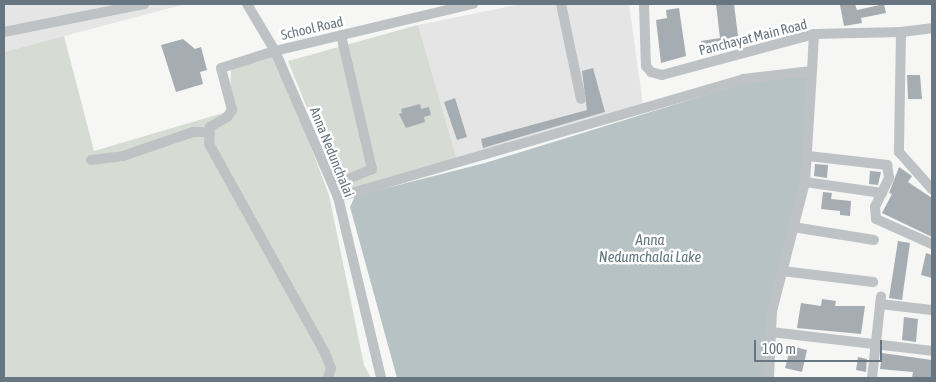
<!DOCTYPE html>
<style>
body{margin:0}
#map{position:relative;width:936px;height:382px;overflow:hidden;background:#f6f6f4;font-family:"Asap Condensed",sans-serif}
div>[style]{position:absolute}
.built>*{inset:0;background:#e4e5e4}
.green>*{inset:0;background:#d6dbd3}
.water>*{inset:0;background:#b7c2c5}
.building>*{inset:0;background:#a6adb2}
.minor>*{height:10px;margin:-5px;padding:0 5px;transform-origin:5px;border-radius:5px;background:#bec2c5}
span{translate:-50% -50%;white-space:nowrap;text-align:center;line-height:1.15;-webkit-text-stroke:5px #fff;paint-order:stroke}
.street-label{font-size:14px;color:#687681}
.water-label{font-size:15px;color:#64777e;font-style:italic}
.frame{position:absolute;inset:0;border:5px solid #687681;pointer-events:none}
.scale{position:absolute;left:754px;top:340px;width:128px;height:22px;box-sizing:border-box;border:2px solid #687681;border-top:0;padding-left:6px;font-size:15px;line-height:18px;white-space:nowrap;color:#687681;-webkit-text-stroke:4px #fff;paint-order:stroke}
</style>
<div id="map">
<div class="built">
<i style="clip-path:polygon(4px 4px,185px 4px,4px 52px)"></i>
<i style="clip-path:polygon(521px 4px,629px 4px,643px 105px,457px 160px,418px 25px)"></i>
</div>
<div class="green">
<i style="clip-path:polygon(418px 25px,457px 160px,341px 192px,288px 61px)"></i>
<i style="clip-path:polygon(64px 36px,94px 151px,230px 111px,231px 64px,275px 53px,329px 195px,364px 365px,371px 378px,4px 378px,4px 52px)"></i>
</div>
<div class="water">
<i style="clip-path:polygon(808px 76px,802px 180px,768px 312px,765px 378px,397px 378px,350px 207px,355px 196px,485px 163px,751px 81px)"></i>
</div>
<div class="building">
<i style="clip-path:polygon(716px 4px,734px 4px,739px 44px,716px 47px,717px 53px,703px 54px,701px 41px,720px 38px)"></i>
<i style="clip-path:polygon(855px 4px,857px 10px,884px 4px,886px 13px,861px 18px,862px 23px,844px 26px,840px 5px)"></i>
<i style="clip-path:polygon(679px 8px,686px 56px,661px 63px,656px 20px,667px 18px,666px 10px)"></i>
<i style="clip-path:polygon(183px 39px,195px 49px,201px 47px,207px 70px,200px 72px,203px 84px,176px 92px,161px 45px)"></i>
<i style="clip-path:polygon(593px 68px,605px 112px,483px 148px,481px 139px,587px 110px,582px 71px)"></i>
<i style="clip-path:polygon(907px 75px,920px 75px,922px 99px,908px 99px)"></i>
<i style="clip-path:polygon(455px 98px,467px 137px,457px 140px,444px 102px)"></i>
<i style="clip-path:polygon(420px 104px,421px 109px,429px 107px,431px 115px,424px 117px,425px 122px,406px 128px,399px 114px,402px 113px,401px 109px)"></i>
<i style="clip-path:polygon(815px 164px,828px 165px,827px 178px,814px 176px)"></i>
<i style="clip-path:polygon(899px 167px,912px 176px,908px 182px,932px 198px,932px 237px,882px 213px,892px 194px,889px 193px)"></i>
<i style="clip-path:polygon(870px 171px,881px 172px,878px 185px,869px 184px)"></i>
<i style="clip-path:polygon(823px 192px,832px 193px,831px 199px,851px 201px,850px 216px,840px 215px,840px 211px,821px 209px)"></i>
<i style="clip-path:polygon(898px 241px,910px 243px,902px 300px,889px 298px)"></i>
<i style="clip-path:polygon(926px 253px,932px 255px,932px 278px,921px 275px)"></i>
<i style="clip-path:polygon(822px 299px,836px 301px,835px 306px,865px 306px,861px 334px,797px 328px,801px 303px,821px 306px)"></i>
<i style="clip-path:polygon(904px 317px,918px 319px,916px 342px,902px 340px)"></i>
<i style="clip-path:polygon(791px 346px,807px 350px,802px 372px,785px 368px)"></i>
<i style="clip-path:polygon(882px 353px,932px 360px,932px 378px,912px 378px,913px 372px,880px 369px)"></i>
<i style="clip-path:polygon(858px 357px,867px 359px,866px 372px,856px 370px)"></i>
</div>
<div class="minor">
<i style="left:247px;top:4px;width:55px;rotate:59.2deg"></i>
<i style="left:275px;top:51px;width:159px;rotate:66.7deg"></i>
<i style="left:338px;top:197px;width:186px;rotate:76.6deg"></i>
<i style="left:561px;top:4px;width:97px;rotate:78.1deg"></i>
<i style="left:644px;top:4px;width:62px;rotate:88.2deg"></i>
<i style="left:646px;top:66px;width:8px;rotate:50deg"></i>
<i style="left:651px;top:72px;width:11px;rotate:15deg"></i>
<i style="left:662px;top:75px;width:157px;rotate:-15.1deg"></i>
<i style="left:814px;top:34px;width:87px;rotate:-1.3deg"></i>
<i style="left:901px;top:32px;width:31px;rotate:-7deg"></i>
<i style="left:4px;top:32px;width:143px;rotate:-11.3deg"></i>
<i style="left:901px;top:32px;width:120px;rotate:91deg"></i>
<i style="left:899px;top:152px;width:50px;rotate:48.3deg"></i>
<i style="left:341px;top:35px;width:138px;rotate:77deg"></i>
<i style="left:372px;top:169px;width:23px;rotate:157deg"></i>
<i style="left:812px;top:71px;width:37px;rotate:-87deg"></i>
<i style="left:808px;top:156px;width:80px;rotate:6.5deg"></i>
<i style="left:887px;top:165px;width:13px;rotate:81deg"></i>
<i style="left:889px;top:178px;width:32px;rotate:116deg"></i>
<i style="left:875px;top:207px;width:12px;rotate:85deg"></i>
<i style="left:876px;top:219px;width:61px;rotate:24.1deg"></i>
<i style="left:91px;top:160px;width:32px;rotate:-7deg"></i>
<i style="left:123px;top:156px;width:74px;rotate:-18.9deg"></i>
<i style="left:193px;top:132px;width:15px"></i>
<i style="left:805px;top:182px;width:78px;rotate:8.1deg"></i>
<i style="left:338px;top:197px;width:422px;rotate:-16.2deg"></i>
<i style="left:743px;top:79px;width:69px;rotate:-6.6deg"></i>
<i style="left:812px;top:71px;width:111px;rotate:93.6deg"></i>
<i style="left:805px;top:182px;width:133px;rotate:104.3deg"></i>
<i style="left:772px;top:311px;width:67px;rotate:92.6deg"></i>
<i style="left:793px;top:227px;width:82px;rotate:9.1deg"></i>
<i style="left:782px;top:271px;width:92px;rotate:6.9deg"></i>
<i style="left:880px;top:304px;width:52px;rotate:6.6deg"></i>
<i style="left:771px;top:332px;width:162px;rotate:6.7deg"></i>
<i style="left:328px;top:378px;width:10px;rotate:-73deg"></i>
<i style="left:331px;top:368px;width:16px;rotate:-112deg"></i>
<i style="left:325px;top:353px;width:239px;rotate:-119deg"></i>
<i style="left:209px;top:144px;width:17px;rotate:-87deg"></i>
<i style="left:210px;top:127px;width:20px;rotate:-30deg"></i>
<i style="left:227px;top:117px;width:9px;rotate:-54deg"></i>
<i style="left:232px;top:110px;width:43px;rotate:-104.7deg"></i>
<i style="left:221px;top:68px;width:57px;rotate:-17.5deg"></i>
<i style="left:275px;top:51px;width:204px;rotate:-13.4deg"></i>
<i style="left:872px;top:378px;width:82px;rotate:-83.7deg"></i>
</div>
<div class="street-label">
<span style="left:312px;top:28px;rotate:-13deg">School Road</span>
<span style="left:753px;top:37px;rotate:-14deg">Panchayat Main Road</span>
<span style="left:332px;top:152px;rotate:68deg">Anna Nedunchalai</span>
</div>
<div class="water-label">
<span style="left:650px;top:248px">Anna<br>Nedumchalai Lake</span>
</div>
<div class="frame"></div>
<div class="scale">100 m</div>
</div>
